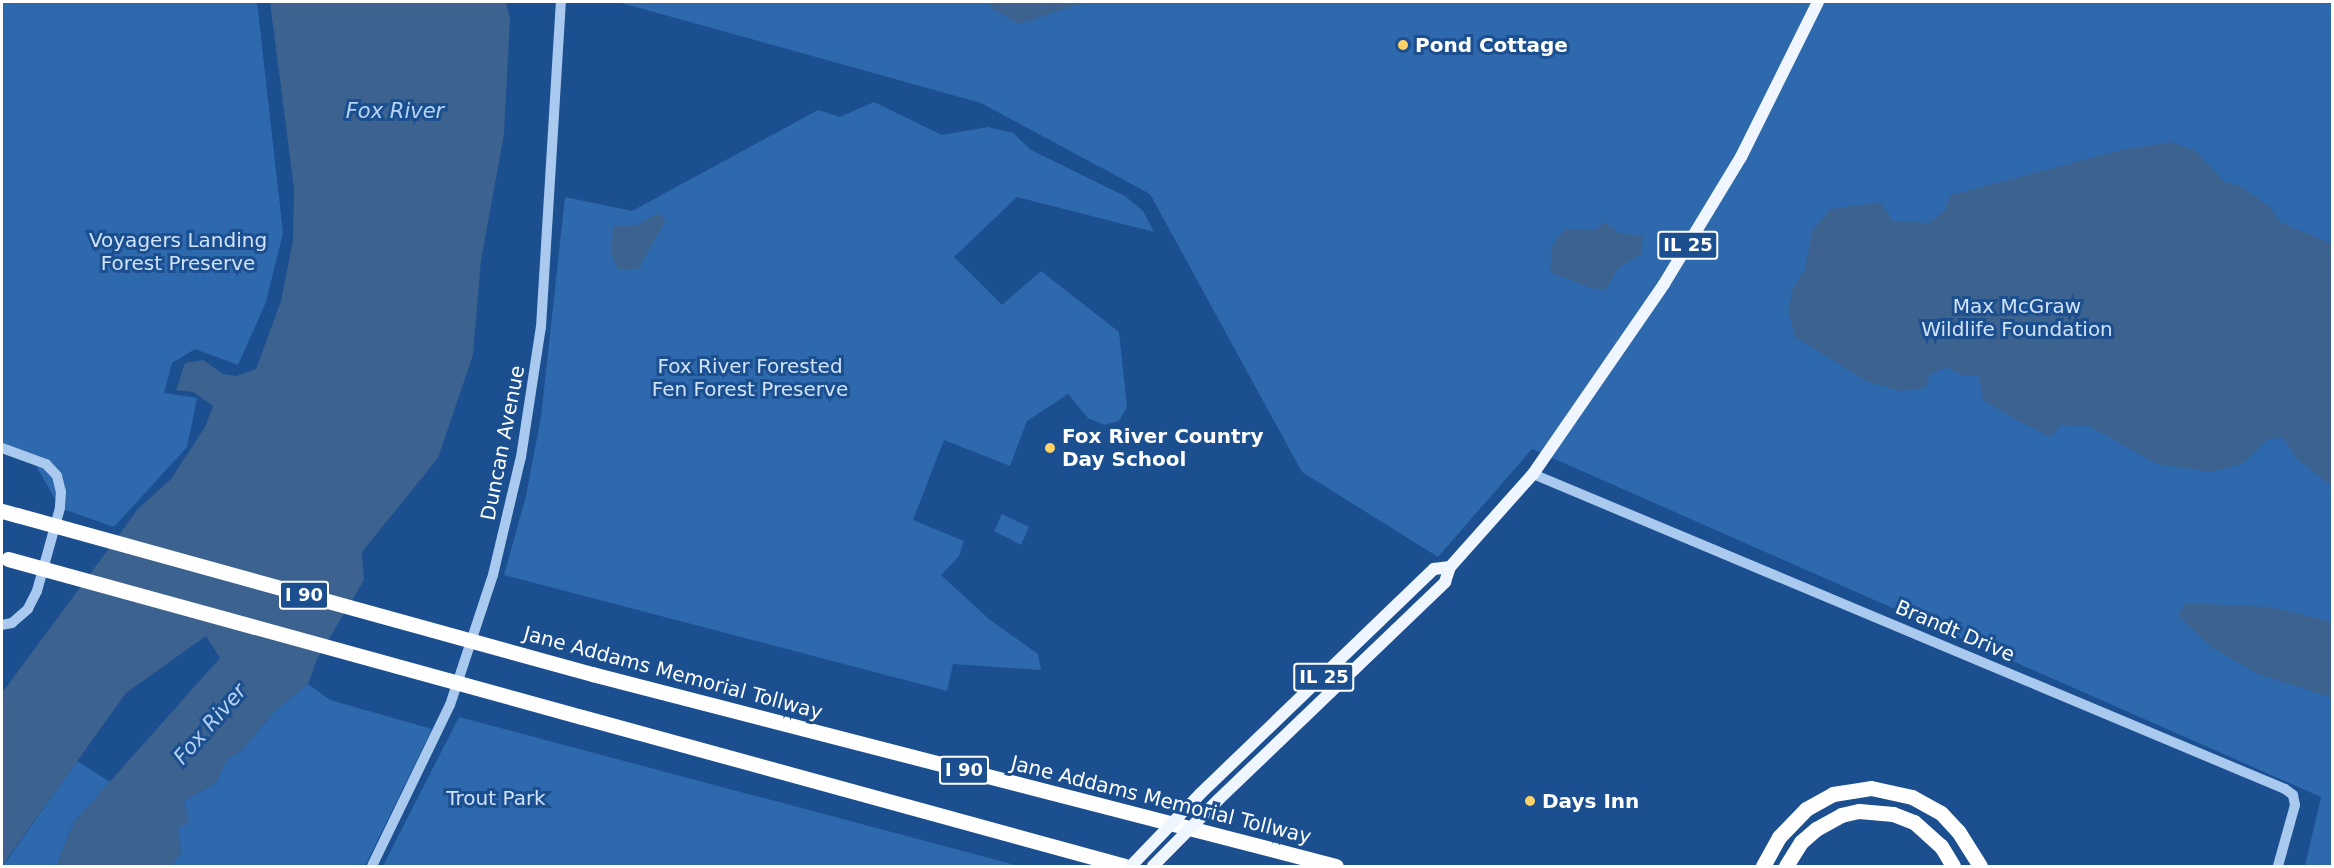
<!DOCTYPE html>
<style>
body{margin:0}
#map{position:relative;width:2334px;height:868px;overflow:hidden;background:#1b4f8f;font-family:"DejaVu Sans",sans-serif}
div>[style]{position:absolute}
.green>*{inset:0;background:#2e69ad}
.water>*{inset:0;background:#3c6290}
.minor>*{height:10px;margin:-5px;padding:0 5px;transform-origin:5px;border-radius:5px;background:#a9c9ee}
.major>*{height:12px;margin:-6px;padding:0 6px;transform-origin:6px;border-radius:6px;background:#f0f6ff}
.highway>*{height:15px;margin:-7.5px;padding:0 7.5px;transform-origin:7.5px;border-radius:7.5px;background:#fff}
.major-bridge>*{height:12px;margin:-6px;padding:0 6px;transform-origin:6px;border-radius:6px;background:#f0f6ff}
.highway-bridge>*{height:15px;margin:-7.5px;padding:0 7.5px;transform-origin:7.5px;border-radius:7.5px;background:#fff}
.dots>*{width:16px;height:16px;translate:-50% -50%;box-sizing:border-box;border:3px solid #1b4f8f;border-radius:50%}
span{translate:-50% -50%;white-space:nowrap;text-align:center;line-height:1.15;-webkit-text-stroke:6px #1b4f8f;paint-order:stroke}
.shield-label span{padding:2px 4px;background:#1b4f8f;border:2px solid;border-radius:4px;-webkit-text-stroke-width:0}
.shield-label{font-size:18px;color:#fff;font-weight:700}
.poi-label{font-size:20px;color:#fff;font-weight:700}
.left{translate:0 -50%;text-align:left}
.park-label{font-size:20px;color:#cfe3fa}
.street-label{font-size:20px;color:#fff}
.water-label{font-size:21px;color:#b5d3f5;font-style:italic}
.frame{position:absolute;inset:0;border:3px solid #fff;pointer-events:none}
</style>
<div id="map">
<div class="green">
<i style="clip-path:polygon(2px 2px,257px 2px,283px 233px,266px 302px,238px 365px,195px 349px,172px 363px,164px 393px,197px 398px,187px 447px,114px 527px,60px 508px,30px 455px,2px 448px)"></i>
<i style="clip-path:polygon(618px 2px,2332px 2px,2332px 866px,2305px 866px,2321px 797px,1532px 449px,1438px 557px,1302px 472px,1150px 194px,981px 103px)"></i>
<i style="clip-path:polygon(874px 102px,942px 135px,988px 127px,1013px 133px,1031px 150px,1125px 196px,1143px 211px,1154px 232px,1017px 197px,954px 257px,1002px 305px,1041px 271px,1119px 332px,1127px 407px,1119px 421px,1104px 425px,1088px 418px,1068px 394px,1027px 421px,1010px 466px,944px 440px,913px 520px,964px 541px,959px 556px,941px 575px,990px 620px,1038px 654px,1041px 670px,953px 664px,947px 691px,504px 575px,526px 496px,541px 417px,565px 197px,632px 211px,818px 110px,840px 117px)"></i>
<i style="clip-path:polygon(1002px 514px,1029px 527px,1021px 545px,994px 531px)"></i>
<i style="clip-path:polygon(308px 684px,330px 700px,432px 729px,365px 866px,171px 866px,181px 852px,178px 829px,184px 801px,217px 782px,226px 759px,241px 751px,277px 709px)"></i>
<i style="clip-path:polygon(459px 717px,1019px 866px,383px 866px)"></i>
<i style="clip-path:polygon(77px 761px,110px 782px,74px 822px,56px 866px,3px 866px)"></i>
</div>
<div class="water">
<i style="clip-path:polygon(270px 2px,506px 2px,510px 18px,504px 134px,481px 260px,473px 355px,438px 458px,362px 552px,364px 580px,317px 659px,308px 684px,277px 709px,241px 751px,227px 759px,217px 782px,184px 801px,189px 822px,178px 829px,181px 852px,171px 866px,56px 866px,74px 822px,220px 658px,206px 636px,126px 693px,2px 866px,2px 693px,138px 509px,171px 479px,205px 427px,213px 406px,193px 392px,176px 390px,185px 363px,203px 360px,223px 374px,236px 376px,256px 369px,281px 301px,293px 240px,294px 189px)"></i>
<i style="clip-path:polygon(991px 2px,1085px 2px,1019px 24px,990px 7px)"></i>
<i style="clip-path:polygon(2171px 142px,2196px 151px,2224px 182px,2240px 186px,2270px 207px,2280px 222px,2332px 244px,2332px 487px,2296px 458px,2283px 438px,2268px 439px,2242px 464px,2211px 472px,2157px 464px,2089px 426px,2061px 425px,2051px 437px,2019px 421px,1983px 400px,1979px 376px,1963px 376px,1946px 367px,1929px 375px,1926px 388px,1900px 391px,1866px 381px,1795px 337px,1788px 310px,1793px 288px,1805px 269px,1812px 231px,1831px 209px,1880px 202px,1893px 221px,1929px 223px,1945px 210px,1951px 195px,2121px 150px)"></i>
<i style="clip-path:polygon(657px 213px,666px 220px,638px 269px,618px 270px,611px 253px,613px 226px,635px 226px)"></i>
<i style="clip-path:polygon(1604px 222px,1619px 233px,1643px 236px,1641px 254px,1618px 268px,1608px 286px,1603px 290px,1591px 288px,1550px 272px,1552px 246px,1564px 230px,1595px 230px)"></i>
<i style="clip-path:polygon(2184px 603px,2270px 607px,2332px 622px,2332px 698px,2256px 673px,2210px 646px,2179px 616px)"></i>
</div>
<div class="minor">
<i style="left:2px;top:448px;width:47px;rotate:20deg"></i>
<i style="left:46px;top:464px;width:16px;rotate:47deg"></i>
<i style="left:57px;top:476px;width:16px;rotate:76deg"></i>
<i style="left:61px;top:492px;width:16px;rotate:94deg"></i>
<i style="left:60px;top:508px;width:86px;rotate:105.5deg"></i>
<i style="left:37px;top:591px;width:20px;rotate:117deg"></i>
<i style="left:28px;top:609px;width:21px;rotate:139deg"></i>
<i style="left:12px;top:623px;width:10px;rotate:169deg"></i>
<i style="left:1533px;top:474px;width:815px;rotate:22.73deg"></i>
<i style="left:2285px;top:789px;width:10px;rotate:37deg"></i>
<i style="left:2293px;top:795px;width:10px;rotate:79deg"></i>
<i style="left:2295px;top:805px;width:63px;rotate:105.6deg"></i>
<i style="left:372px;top:866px;width:179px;rotate:-64.2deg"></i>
<i style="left:450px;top:705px;width:137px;rotate:-71.7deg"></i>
<i style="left:493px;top:575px;width:121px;rotate:-76.7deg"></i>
<i style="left:521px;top:457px;width:132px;rotate:-81.3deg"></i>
<i style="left:541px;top:327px;width:326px;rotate:-86.5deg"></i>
</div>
<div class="major">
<i style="left:1200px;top:794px;width:325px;rotate:-43.9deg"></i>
<i style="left:1434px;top:569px;width:16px;rotate:-7deg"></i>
<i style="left:1218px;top:800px;width:315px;rotate:-43.8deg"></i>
<i style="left:1445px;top:582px;width:16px;rotate:-72deg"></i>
<i style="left:1450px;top:567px;width:125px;rotate:-48.3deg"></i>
<i style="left:1533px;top:474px;width:231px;rotate:-55.4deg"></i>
<i style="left:1664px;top:284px;width:149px;rotate:-58.8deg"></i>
<i style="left:1741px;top:157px;width:173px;rotate:-63.6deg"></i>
</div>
<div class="highway">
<i style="left:2px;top:511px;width:16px;rotate:15deg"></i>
<i style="left:592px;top:674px;width:768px;rotate:14.47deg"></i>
<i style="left:582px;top:717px;width:563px;rotate:15.34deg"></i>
<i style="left:1763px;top:866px;width:33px;rotate:-61deg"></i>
<i style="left:1779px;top:837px;width:39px;rotate:-46deg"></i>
<i style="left:1806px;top:809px;width:31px;rotate:-29deg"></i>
<i style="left:1833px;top:794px;width:38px;rotate:-9deg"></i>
<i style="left:1871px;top:788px;width:42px;rotate:12.4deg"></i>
<i style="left:1912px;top:797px;width:33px;rotate:29deg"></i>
<i style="left:1941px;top:813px;width:25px;rotate:47deg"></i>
<i style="left:1958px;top:831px;width:41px;rotate:57.8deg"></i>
<i style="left:1786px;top:866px;width:28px;rotate:-58deg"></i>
<i style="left:1801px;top:842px;width:20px;rotate:-41deg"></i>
<i style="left:1816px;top:829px;width:29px;rotate:-29deg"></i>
<i style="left:1841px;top:815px;width:18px;rotate:-13deg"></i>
<i style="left:1859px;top:811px;width:34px;rotate:5deg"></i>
<i style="left:1893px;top:814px;width:22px;rotate:21deg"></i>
<i style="left:1914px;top:822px;width:36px;rotate:42deg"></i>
<i style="left:1941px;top:846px;width:23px;rotate:59deg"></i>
</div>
<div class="major-bridge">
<i style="left:1131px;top:866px;width:100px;rotate:-46.2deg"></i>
<i style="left:1153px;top:866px;width:93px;rotate:-45.4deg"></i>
</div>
<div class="highway-bridge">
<i style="left:17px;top:515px;width:597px;rotate:15.46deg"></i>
<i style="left:8px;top:559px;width:595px;rotate:15.39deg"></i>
</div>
<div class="dots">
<i style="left:1403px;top:45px;background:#ffd166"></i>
<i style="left:1050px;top:448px;background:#ffd166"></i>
<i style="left:1530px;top:801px;background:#ffd166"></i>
</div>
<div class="shield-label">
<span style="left:1688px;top:245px">IL 25</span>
<span style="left:304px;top:595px">I 90</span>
<span style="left:1324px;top:677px">IL 25</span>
<span style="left:964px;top:770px">I 90</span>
</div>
<div class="poi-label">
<span class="left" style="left:1415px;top:45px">Pond Cottage</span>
<span class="left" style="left:1062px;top:448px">Fox River Country<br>Day School</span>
<span class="left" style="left:1542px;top:801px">Days Inn</span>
</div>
<div class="park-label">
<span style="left:178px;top:252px">Voyagers Landing<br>Forest Preserve</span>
<span style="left:2017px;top:318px">Max McGraw<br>Wildlife Foundation</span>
<span style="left:750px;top:378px">Fox River Forested<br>Fen Forest Preserve</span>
<span style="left:496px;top:798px">Trout Park</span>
</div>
<div class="street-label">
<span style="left:503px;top:443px;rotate:-79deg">Duncan Avenue</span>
<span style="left:1955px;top:631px;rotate:23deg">Brandt Drive</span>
<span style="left:673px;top:673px;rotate:15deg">Jane Addams Memorial Tollway</span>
<span style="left:1161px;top:800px;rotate:14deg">Jane Addams Memorial Tollway</span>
</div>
<div class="water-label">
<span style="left:395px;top:111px">Fox River</span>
<span style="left:210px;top:724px;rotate:-49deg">Fox River</span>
</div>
<div class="frame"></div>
</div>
